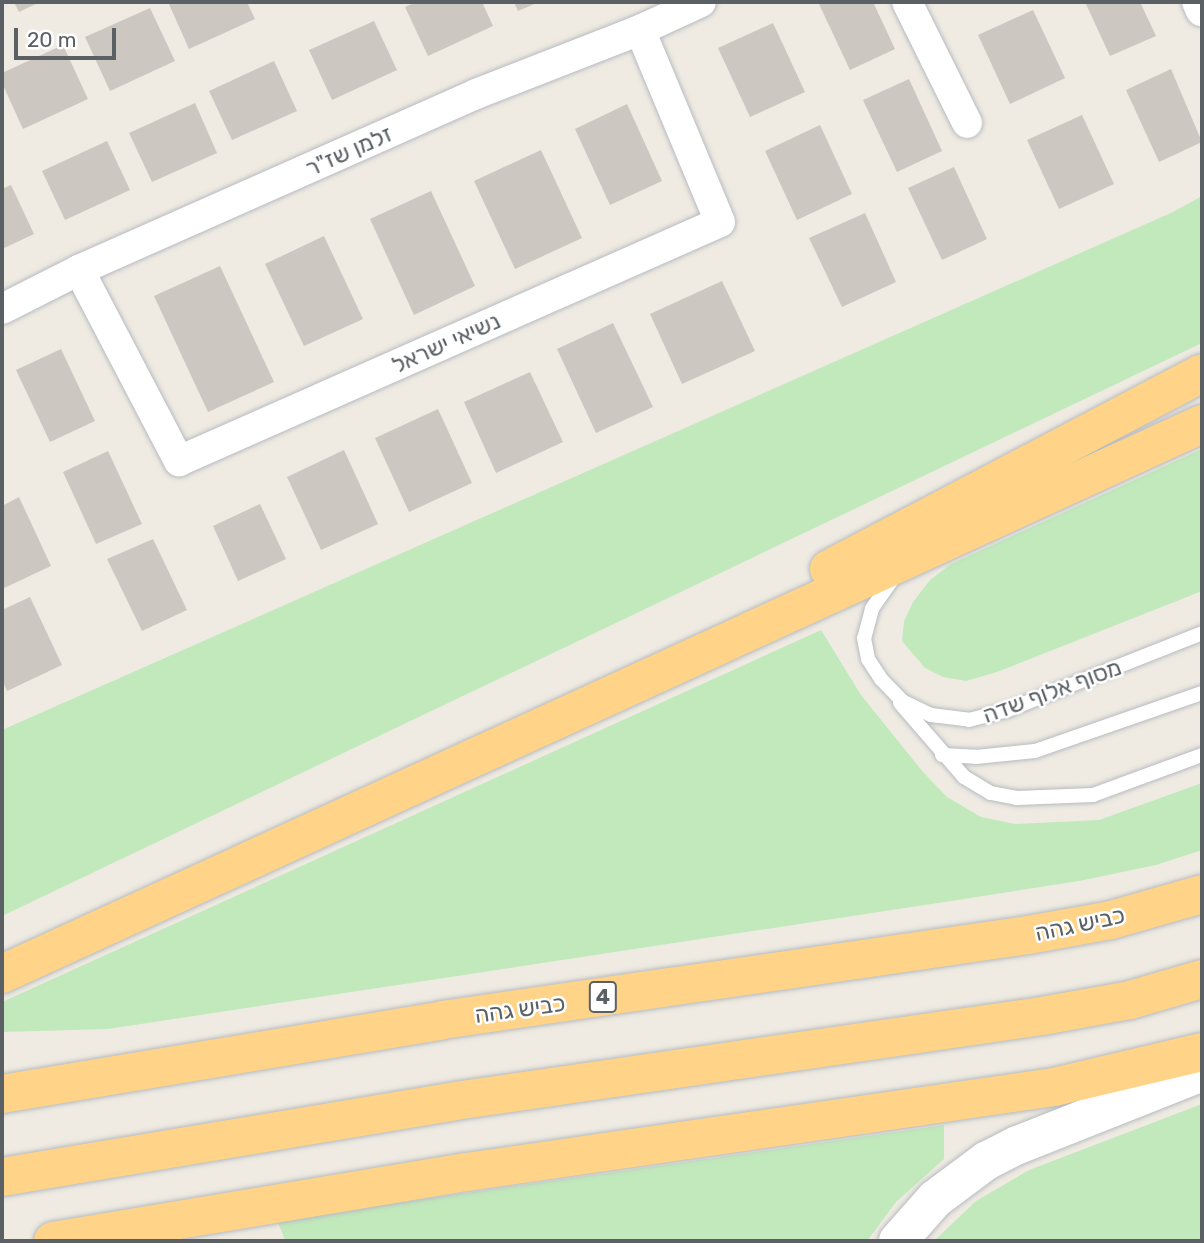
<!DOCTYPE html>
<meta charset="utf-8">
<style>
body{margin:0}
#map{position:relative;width:1204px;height:1243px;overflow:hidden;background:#efebe2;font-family:Rubik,Heebo,sans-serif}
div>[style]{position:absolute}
.green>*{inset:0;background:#c1e9bc}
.building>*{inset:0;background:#ccc7c1}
.roads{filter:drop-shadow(0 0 2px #b7bbc0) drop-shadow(0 0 2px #b7bbc0)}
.lane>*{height:14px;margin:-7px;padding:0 7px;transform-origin:7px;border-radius:7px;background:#fff}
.street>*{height:30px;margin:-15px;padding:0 15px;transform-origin:15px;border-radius:15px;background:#fff}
.secondary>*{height:38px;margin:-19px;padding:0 19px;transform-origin:19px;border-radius:19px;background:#fff}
.highway>*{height:38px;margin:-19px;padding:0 19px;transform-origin:19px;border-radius:19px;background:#ffd489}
span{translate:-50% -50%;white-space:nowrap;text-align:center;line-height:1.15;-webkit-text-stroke:5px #fff;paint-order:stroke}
.shield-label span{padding:2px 5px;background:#fff;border:2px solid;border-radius:5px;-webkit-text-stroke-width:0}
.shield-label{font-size:21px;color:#5a6064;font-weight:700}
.street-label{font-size:23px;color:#5a6064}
.frame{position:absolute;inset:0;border:4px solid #5a6064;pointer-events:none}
.scale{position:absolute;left:14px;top:28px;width:102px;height:32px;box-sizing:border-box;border:4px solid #5a6064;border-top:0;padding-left:9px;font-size:21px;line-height:24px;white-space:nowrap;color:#5a6064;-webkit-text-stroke:5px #fff;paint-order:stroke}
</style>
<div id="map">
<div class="green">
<i style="clip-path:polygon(1202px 196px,1202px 343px,2px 916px,2px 730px,1173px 212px)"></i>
<i style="clip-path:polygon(1202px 449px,1202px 591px,997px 672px,966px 681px,943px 677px,925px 668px,902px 641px,904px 621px,913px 602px,930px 580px,951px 564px)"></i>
<i style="clip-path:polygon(821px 630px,861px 695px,923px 772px,947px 797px,981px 817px,1015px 824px,1099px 820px,1202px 783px,1202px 850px,1156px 865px,1079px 881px,964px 899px,108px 1029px,2px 1032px,2px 1002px)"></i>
<i style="clip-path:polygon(1202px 1104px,1202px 1241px,934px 1241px,976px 1201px,1029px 1170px)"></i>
<i style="clip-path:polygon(944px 1125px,944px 1159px,896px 1202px,867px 1241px,293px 1241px,285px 1240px,277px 1220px)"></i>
</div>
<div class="building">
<i style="clip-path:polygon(14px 2px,40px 2px,19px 12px)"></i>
<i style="clip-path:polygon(168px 2px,247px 2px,255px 19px,189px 49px)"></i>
<i style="clip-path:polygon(416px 2px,482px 2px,493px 26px,428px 56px,405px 7px)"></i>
<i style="clip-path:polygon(514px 2px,539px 2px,518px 11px)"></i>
<i style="clip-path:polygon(818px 2px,873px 2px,895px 49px,850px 70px)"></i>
<i style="clip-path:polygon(1085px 2px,1140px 2px,1156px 36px,1110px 56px)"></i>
<i style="clip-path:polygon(150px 8px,175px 61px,110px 91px,85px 37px)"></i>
<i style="clip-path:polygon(1033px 10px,1065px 78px,1010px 104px,978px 35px)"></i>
<i style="clip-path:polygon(374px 21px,397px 70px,332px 100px,309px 50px)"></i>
<i style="clip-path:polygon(773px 23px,805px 92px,750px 117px,718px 48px)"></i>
<i style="clip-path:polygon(63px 45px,88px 99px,23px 129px,2px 83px,2px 73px)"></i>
<i style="clip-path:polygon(274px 61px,297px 111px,232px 140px,209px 91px)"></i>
<i style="clip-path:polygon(1171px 69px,1202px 142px,1159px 162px,1126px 90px)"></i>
<i style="clip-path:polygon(909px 79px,942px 151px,897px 172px,863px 100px)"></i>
<i style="clip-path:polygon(195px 103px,217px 153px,152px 182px,129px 133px)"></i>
<i style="clip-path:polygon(627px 104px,662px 181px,610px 205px,575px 129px)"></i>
<i style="clip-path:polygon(1082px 115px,1114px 184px,1059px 209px,1027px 140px)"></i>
<i style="clip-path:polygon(820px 125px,852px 194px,797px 220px,765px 151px)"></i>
<i style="clip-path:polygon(107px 141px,130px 190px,65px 220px,42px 171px)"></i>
<i style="clip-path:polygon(541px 150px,582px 238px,515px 269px,474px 181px)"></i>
<i style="clip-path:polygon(954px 167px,987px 239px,942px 260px,908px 188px)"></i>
<i style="clip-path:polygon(11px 185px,34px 234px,2px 249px,2px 189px)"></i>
<i style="clip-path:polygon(431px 191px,475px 286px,414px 315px,370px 219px)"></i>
<i style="clip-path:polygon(865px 213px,896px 282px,842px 307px,809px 238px)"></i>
<i style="clip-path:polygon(324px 236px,363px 319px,304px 346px,265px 264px)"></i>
<i style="clip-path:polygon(220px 266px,274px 382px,208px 412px,154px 296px)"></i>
<i style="clip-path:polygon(722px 281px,755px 351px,682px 384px,650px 314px)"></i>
<i style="clip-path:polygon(613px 323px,653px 407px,596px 433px,557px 349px)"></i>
<i style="clip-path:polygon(61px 349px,95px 421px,50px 442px,16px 370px)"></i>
<i style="clip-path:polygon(530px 372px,563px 442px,496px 473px,464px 402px)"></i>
<i style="clip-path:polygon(438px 409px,472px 483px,409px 512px,375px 438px)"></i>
<i style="clip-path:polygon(344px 450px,378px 524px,321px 550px,287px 477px)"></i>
<i style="clip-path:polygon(108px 451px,142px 524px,96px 544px,63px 472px)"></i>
<i style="clip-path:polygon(19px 497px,51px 566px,2px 589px,2px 506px)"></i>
<i style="clip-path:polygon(260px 504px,286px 559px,238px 581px,213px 526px)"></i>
<i style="clip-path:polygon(153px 539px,187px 610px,142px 631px,107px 559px)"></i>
<i style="clip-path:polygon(30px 597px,62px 665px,7px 691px,2px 680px,2px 610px)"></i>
</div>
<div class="roads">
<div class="lane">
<i style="left:894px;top:577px;width:39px;rotate:125deg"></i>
<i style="left:872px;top:609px;width:30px;rotate:105deg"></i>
<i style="left:864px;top:638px;width:21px;rotate:79deg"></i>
<i style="left:868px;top:659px;width:24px;rotate:57deg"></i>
<i style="left:881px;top:679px;width:30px;rotate:46deg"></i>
<i style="left:902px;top:701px;width:32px;rotate:26deg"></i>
<i style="left:931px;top:715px;width:38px;rotate:7deg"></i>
<i style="left:969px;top:720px;width:40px;rotate:-14.4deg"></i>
<i style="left:1008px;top:710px;width:209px;rotate:-21.6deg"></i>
<i style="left:900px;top:703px;width:98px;rotate:49.1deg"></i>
<i style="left:964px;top:777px;width:31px;rotate:31deg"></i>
<i style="left:991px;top:793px;width:26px;rotate:11deg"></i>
<i style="left:1017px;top:798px;width:76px;rotate:-2.3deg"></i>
<i style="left:1093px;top:795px;width:116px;rotate:-20.2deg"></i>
<i style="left:942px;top:755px;width:34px;rotate:3deg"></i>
<i style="left:976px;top:757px;width:59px;rotate:-5.8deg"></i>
<i style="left:1035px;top:751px;width:177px;rotate:-19.2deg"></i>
</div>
<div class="street">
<i style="left:907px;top:2px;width:135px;rotate:63.6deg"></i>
<i style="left:1197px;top:2px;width:10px;rotate:66deg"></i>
<i style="left:79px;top:270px;width:216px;rotate:62.4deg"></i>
<i style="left:179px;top:461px;width:591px;rotate:-23.83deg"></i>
<i style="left:720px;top:222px;width:208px;rotate:-112.6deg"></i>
<i style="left:2px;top:309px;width:86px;rotate:-26.9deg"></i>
<i style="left:79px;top:270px;width:434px;rotate:-23.9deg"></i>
<i style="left:476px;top:94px;width:176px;rotate:-21.3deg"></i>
<i style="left:640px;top:30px;width:67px;rotate:-24.7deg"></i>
</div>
<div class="secondary">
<i style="left:898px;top:1241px;width:56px;rotate:-48.6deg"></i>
<i style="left:935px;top:1199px;width:64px;rotate:-36.7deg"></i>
<i style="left:986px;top:1161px;width:36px;rotate:-27deg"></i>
<i style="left:1018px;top:1145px;width:198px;rotate:-21.6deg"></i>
</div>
<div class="highway">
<i style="left:829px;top:569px;width:421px;rotate:-27.7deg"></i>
<i style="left:2px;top:974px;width:1320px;rotate:-24.62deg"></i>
<i style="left:2px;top:1094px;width:446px;rotate:-9.5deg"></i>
<i style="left:442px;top:1020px;width:592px;rotate:-8.25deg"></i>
<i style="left:1028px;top:935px;width:84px;rotate:-10.2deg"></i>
<i style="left:1111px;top:920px;width:95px;rotate:-15.9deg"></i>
<i style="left:2px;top:1177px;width:459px;rotate:-9.5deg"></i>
<i style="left:455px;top:1101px;width:593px;rotate:-8.24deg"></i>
<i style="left:1042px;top:1016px;width:89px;rotate:-10.3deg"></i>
<i style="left:1130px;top:1000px;width:75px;rotate:-16.3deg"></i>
<i style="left:53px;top:1241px;width:420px;rotate:-9.5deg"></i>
<i style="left:467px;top:1172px;width:593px;rotate:-8.24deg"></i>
<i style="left:1054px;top:1087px;width:152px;rotate:-13.3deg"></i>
</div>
</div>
<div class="shield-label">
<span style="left:603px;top:997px">4</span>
</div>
<div class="street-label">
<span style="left:349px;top:151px;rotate:-24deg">זלמן שז"ר</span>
<span style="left:446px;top:343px;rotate:-24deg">נשיאי ישראל</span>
<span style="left:1052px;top:691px;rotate:-20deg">מסוף אלוף שדה</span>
<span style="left:1080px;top:924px;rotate:-12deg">כביש גהה</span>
<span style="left:520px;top:1009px;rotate:-8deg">כביש גהה</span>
</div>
<div class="frame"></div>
<div class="scale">20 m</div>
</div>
